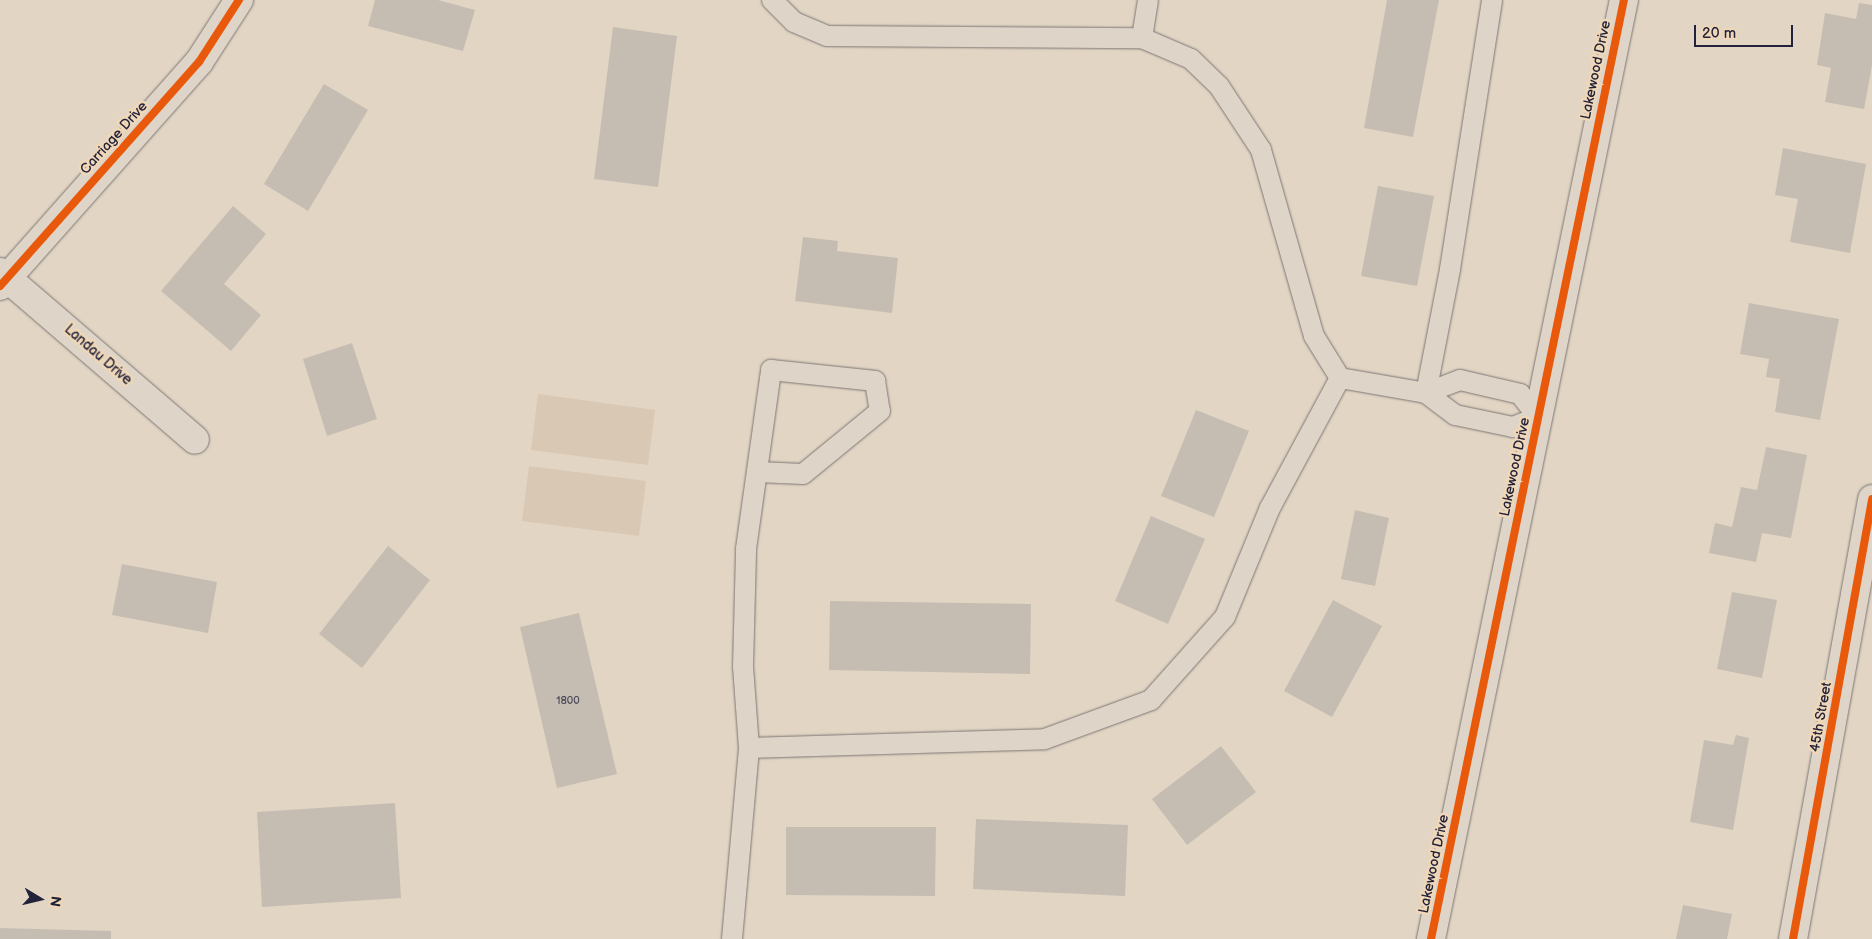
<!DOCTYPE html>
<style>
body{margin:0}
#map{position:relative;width:1872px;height:939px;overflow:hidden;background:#e2d5c4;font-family:"Balsamiq Sans",sans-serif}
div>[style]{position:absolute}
.built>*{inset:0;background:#d9c8b3}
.building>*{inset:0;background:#c6bdb2}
.roads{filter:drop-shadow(0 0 1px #7d7774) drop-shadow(0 0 1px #7d7774)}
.lane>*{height:20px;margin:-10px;padding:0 10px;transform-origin:10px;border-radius:10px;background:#ded4c8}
.street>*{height:28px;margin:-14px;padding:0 14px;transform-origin:14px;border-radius:14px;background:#ded4c8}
.secondary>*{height:28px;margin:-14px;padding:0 14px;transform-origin:14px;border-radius:14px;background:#ded4c8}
.cycleway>*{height:8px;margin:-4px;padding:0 4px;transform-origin:4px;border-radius:4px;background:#e8590c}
span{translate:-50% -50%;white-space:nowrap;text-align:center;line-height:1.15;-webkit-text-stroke:5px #efd7b7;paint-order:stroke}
.number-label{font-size:11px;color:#4b4959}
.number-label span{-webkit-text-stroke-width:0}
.street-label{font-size:14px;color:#22223b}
.north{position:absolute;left:15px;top:874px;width:50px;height:50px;-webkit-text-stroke:4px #efd7b7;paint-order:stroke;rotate:99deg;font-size:14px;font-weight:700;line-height:20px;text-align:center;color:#22223b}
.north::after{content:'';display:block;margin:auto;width:18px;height:22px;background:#22223b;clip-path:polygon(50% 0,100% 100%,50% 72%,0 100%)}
.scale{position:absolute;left:1694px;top:25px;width:99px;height:22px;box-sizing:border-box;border:2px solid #22223b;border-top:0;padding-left:6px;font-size:15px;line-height:18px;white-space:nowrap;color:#22223b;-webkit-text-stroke:4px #efd7b7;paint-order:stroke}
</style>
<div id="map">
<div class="built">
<i style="clip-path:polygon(538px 394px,655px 410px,648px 465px,531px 450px)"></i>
<i style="clip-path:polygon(529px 466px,646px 481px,639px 536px,522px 521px)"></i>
</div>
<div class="building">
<i style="clip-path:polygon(375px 0,438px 0,475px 10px,463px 51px,368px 26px)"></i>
<i style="clip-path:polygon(1387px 0,1439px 0,1413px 137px,1364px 128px)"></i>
<i style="clip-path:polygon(1859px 3px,1872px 5px,1872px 65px,1864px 109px,1825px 102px,1831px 68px,1817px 65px,1825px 13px,1856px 19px)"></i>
<i style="clip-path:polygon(613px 27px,677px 36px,658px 187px,594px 179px)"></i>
<i style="clip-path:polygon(324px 84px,368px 110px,308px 211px,264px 184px)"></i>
<i style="clip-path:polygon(1783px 148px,1866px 164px,1850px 253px,1790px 242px,1798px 199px,1775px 195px)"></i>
<i style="clip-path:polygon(1378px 186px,1434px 196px,1417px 286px,1361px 276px)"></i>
<i style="clip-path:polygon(233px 206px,266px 234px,224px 284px,261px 315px,231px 351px,161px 291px)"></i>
<i style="clip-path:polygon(803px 237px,838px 241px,837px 251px,898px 258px,892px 313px,795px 301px)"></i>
<i style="clip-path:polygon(1749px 303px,1839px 319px,1820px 420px,1775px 412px,1780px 379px,1766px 377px,1769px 359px,1740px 354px)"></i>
<i style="clip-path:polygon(352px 343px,377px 419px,327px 436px,303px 359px)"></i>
<i style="clip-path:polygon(1196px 410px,1249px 431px,1214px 517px,1161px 496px)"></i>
<i style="clip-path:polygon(1766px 447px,1807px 455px,1791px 538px,1762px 533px,1756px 562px,1709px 553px,1715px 523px,1732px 527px,1741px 487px,1757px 490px)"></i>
<i style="clip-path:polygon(1355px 510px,1389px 518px,1375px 586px,1341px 579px)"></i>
<i style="clip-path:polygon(1151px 516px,1205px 539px,1168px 624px,1115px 601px)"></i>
<i style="clip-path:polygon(388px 546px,430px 580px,362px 668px,319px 634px)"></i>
<i style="clip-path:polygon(122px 564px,217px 582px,208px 633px,112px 615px)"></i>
<i style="clip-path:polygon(1732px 592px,1777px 600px,1762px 678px,1717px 669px)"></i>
<i style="clip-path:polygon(1333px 600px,1382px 626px,1332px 717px,1284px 691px)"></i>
<i style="clip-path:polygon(830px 601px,1031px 604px,1030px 674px,829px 670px)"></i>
<i style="clip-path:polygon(579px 613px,617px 774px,557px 788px,520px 627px)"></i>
<i style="clip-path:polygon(1736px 735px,1749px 738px,1733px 830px,1690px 822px,1704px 740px,1733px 745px)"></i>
<i style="clip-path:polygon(1221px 746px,1256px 792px,1187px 845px,1152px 799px)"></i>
<i style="clip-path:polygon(395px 803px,401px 898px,262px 907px,257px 812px)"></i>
<i style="clip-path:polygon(976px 819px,1128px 825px,1125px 896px,973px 889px)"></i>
<i style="clip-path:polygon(786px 827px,936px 827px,935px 896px,786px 895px)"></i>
<i style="clip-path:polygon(1683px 905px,1732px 914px,1727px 939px,1676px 939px)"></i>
<i style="clip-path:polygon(0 928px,111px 931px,111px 939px,0 939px)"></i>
</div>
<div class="roads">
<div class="lane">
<i style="left:772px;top:0;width:31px;rotate:45deg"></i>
<i style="left:794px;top:22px;width:36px;rotate:23deg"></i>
<i style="left:827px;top:36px;width:315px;rotate:0.4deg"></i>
<i style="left:1142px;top:38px;width:53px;rotate:23.2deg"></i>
<i style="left:1191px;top:59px;width:39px;rotate:44deg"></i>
<i style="left:1219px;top:86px;width:77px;rotate:56.7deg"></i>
<i style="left:1261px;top:150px;width:193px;rotate:74.1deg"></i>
<i style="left:1314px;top:336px;width:49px;rotate:58.2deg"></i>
<i style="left:1340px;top:378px;width:87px;rotate:9.9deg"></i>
<i style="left:1426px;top:393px;width:36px;rotate:-21deg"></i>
<i style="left:1460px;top:380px;width:62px;rotate:13.1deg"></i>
<i style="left:1520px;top:394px;width:29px;rotate:52deg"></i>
<i style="left:1538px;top:417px;width:27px;rotate:158deg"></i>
<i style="left:1513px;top:427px;width:59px;rotate:-168.3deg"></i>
<i style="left:1455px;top:415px;width:36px;rotate:-143deg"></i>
<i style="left:1426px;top:393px;width:126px;rotate:-79deg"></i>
<i style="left:1450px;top:269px;width:272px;rotate:-81.1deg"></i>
<i style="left:1142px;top:38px;width:38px;rotate:-81deg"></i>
<i style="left:749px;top:748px;width:296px;rotate:-1.7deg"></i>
<i style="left:1045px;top:739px;width:113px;rotate:-20.2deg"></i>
<i style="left:1151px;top:700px;width:111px;rotate:-48.3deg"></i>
<i style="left:1225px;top:617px;width:118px;rotate:-67.6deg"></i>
<i style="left:1270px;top:508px;width:148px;rotate:-61.7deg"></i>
<i style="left:732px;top:939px;width:192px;rotate:-84.9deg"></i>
<i style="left:749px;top:748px;width:81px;rotate:-94.2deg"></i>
<i style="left:743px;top:667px;width:118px;rotate:-88.5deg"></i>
<i style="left:746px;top:549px;width:181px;rotate:-82deg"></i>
<i style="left:771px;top:370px;width:105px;rotate:6deg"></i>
<i style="left:875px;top:381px;width:30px;rotate:81deg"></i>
<i style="left:880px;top:411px;width:99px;rotate:140.7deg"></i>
<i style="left:803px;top:474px;width:46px;rotate:-177.5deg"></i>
</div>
<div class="street">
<i style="left:0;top:272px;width:257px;rotate:40.7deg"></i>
<i style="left:0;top:286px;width:300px;rotate:-48.4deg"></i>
<i style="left:199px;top:62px;width:74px;rotate:-57.2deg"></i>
<i style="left:1793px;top:939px;width:447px;rotate:-79.8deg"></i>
</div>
<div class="secondary">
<i style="left:1431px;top:939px;width:959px;rotate:-78.39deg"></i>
</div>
</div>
<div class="cycleway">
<i style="left:0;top:286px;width:300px;rotate:-48.4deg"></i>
<i style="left:199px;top:62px;width:74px;rotate:-57.2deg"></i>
<i style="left:1431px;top:939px;width:959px;rotate:-78.39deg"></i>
<i style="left:1793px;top:939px;width:447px;rotate:-79.8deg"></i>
</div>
<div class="number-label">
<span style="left:568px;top:701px">1800</span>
</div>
<div class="street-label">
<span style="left:1596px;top:70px;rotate:-78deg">Lakewood Drive</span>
<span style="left:114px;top:138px;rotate:-48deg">Carriage Drive</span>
<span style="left:98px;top:355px;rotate:41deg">Landau Drive</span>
<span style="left:1515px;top:467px;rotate:-78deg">Lakewood Drive</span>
<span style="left:1821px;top:717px;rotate:-80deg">45th Street</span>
<span style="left:1434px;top:864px;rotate:-78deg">Lakewood Drive</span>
</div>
<div class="north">N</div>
<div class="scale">20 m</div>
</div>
